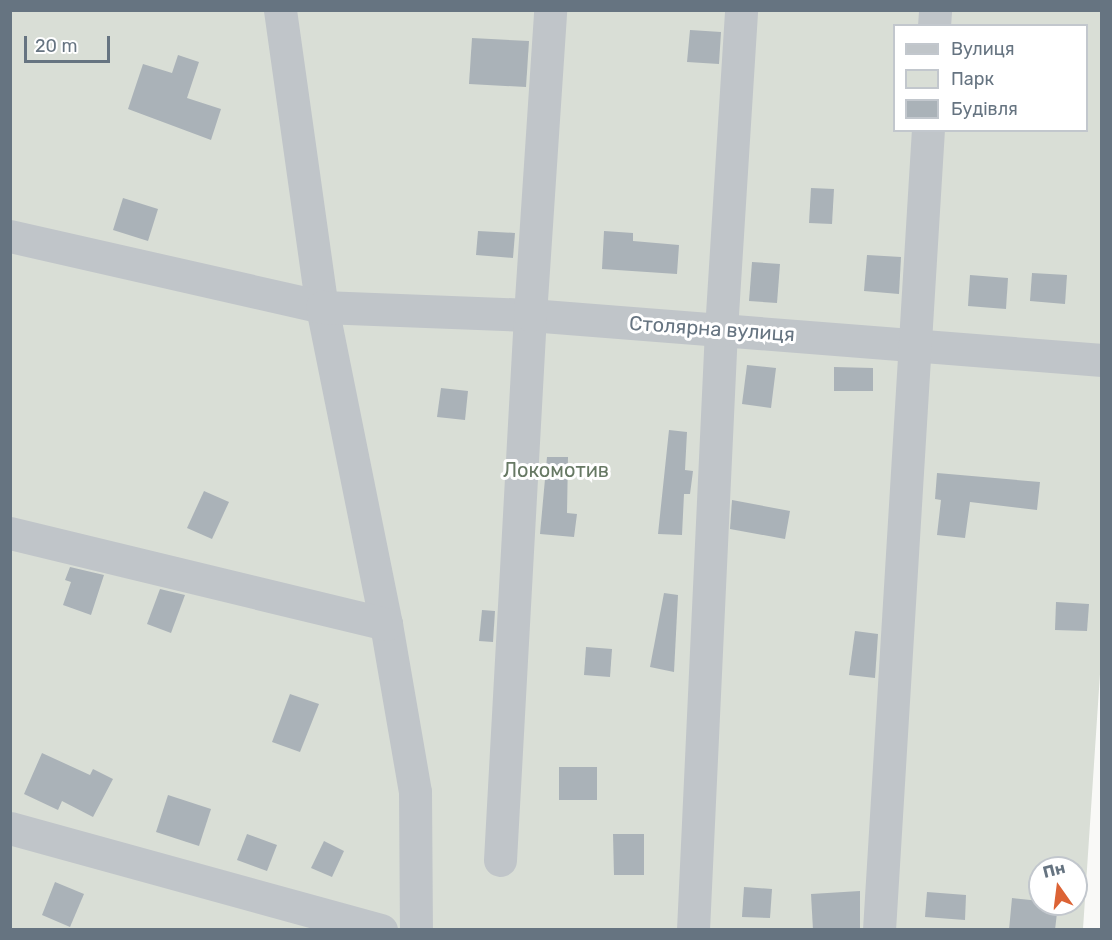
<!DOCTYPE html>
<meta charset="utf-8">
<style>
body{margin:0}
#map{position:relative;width:1112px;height:940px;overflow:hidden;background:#f9f9f7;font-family:Rubik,sans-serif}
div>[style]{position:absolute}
.green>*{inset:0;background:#d9ded6}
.building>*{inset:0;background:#aab2b8}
.minor>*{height:33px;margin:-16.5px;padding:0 16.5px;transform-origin:16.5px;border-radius:16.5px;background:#c0c5c9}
span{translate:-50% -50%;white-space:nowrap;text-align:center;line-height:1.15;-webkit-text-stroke:6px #fff;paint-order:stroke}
.street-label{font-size:20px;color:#667481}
.park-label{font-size:20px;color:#677964}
.frame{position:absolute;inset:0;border:12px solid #667481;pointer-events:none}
.legend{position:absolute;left:893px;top:24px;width:195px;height:108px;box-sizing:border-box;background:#fff;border:2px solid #c2c7cd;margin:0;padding:8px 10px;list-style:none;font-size:18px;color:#667481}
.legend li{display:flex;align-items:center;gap:12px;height:30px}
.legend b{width:30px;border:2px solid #c2c7cd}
.north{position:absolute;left:1028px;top:856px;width:60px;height:60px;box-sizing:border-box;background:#fff;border:2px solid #c2c7cd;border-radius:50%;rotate:346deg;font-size:16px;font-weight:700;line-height:24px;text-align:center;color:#667481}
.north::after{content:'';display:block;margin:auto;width:21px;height:27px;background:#dc6335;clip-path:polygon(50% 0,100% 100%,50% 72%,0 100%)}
.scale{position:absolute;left:24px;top:36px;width:86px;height:27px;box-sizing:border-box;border:3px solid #667481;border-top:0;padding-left:8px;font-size:18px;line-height:21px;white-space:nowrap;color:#667481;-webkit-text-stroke:4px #fff;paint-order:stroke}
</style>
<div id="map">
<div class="green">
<i style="clip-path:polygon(evenodd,10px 11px,1101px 11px,1102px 644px,1083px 929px,11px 929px,10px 11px,894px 26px,1086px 26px,1086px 130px,894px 130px,894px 26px,10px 11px,1040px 868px,1076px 868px,1076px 904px,1040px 904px,1040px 868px)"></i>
</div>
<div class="building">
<i style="clip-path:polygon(690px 30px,721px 32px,719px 64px,687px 62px)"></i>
<i style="clip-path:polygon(472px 38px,529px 41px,526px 87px,469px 84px)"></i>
<i style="clip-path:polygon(178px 55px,199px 62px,187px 98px,221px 109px,211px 140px,128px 109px,143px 64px,172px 73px)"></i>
<i style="clip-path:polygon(811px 188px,834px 189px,832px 224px,809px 223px)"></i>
<i style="clip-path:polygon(123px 198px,158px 209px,148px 241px,113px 230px)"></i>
<i style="clip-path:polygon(478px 231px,515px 233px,513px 258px,476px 255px)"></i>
<i style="clip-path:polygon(604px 231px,633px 233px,633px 241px,679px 245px,677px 274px,602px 269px)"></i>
<i style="clip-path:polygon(867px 255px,901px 257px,899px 294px,864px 291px)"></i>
<i style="clip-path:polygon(752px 262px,780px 264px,777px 303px,749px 301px)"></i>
<i style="clip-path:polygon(1032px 273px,1067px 275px,1065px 304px,1030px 301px)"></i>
<i style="clip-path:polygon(970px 275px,1008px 278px,1006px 309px,968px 306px)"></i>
<i style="clip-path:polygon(747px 365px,776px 368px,771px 408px,742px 404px)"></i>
<i style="clip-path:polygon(834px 367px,873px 368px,873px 391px,834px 391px)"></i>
<i style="clip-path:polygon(441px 388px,468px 391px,465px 420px,437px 417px)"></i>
<i style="clip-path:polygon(669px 430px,687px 432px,685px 470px,693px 471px,690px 494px,684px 494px,682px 535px,658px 534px)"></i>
<i style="clip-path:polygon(547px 457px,568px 457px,567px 513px,577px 514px,574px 537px,540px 534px)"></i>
<i style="clip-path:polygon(937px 473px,1040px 482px,1037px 510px,970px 502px,965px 538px,937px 535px,941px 500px,935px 499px)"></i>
<i style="clip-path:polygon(204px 491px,229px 502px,212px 539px,187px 528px)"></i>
<i style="clip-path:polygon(732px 500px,790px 511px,785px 539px,730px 529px)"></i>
<i style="clip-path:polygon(70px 567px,104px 575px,91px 615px,63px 605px,71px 582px,65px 580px)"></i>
<i style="clip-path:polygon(160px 589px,185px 595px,171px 633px,147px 624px)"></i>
<i style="clip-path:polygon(664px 593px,678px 595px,674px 672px,650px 667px)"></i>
<i style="clip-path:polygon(1056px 602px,1089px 604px,1087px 631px,1055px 630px)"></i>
<i style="clip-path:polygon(482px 610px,495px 611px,493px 642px,479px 641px)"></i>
<i style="clip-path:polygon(855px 631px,878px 634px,875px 678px,849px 675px)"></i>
<i style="clip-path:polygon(586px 647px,612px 649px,610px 677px,584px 675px)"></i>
<i style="clip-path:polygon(290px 694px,319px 704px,300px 752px,272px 742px)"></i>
<i style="clip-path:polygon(42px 753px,90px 775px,93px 769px,113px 779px,93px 817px,62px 801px,58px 810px,24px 794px)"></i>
<i style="clip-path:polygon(559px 767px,597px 767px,597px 800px,559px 800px)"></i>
<i style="clip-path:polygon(168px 795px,211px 809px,199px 846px,156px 832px)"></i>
<i style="clip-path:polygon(247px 834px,277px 845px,267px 871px,237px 860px)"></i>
<i style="clip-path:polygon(613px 834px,644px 834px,644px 875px,614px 875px)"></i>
<i style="clip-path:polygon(324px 841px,344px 851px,332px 877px,311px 868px)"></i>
<i style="clip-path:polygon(55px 882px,84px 894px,70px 927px,42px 915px)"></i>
<i style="clip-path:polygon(744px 887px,772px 889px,770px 918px,742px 917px)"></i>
<i style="clip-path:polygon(860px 891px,860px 930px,813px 930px,811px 894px)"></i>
<i style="clip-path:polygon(927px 892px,966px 895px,965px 920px,925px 917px)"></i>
<i style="clip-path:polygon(1012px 898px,1040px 901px,1040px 904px,1058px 904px,1055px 930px,1009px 930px)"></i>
</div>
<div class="minor">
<i style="left:280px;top:10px;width:300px;rotate:82deg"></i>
<i style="left:322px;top:307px;width:323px;rotate:78.6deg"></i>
<i style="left:386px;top:624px;width:170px;rotate:80.2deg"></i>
<i style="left:415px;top:792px;width:138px;rotate:89.6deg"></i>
<i style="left:934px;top:26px;width:16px;rotate:-86deg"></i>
<i style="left:10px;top:236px;width:320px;rotate:12.8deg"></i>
<i style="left:322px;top:307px;width:208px;rotate:2.2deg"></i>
<i style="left:530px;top:315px;width:574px;rotate:4.5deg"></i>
<i style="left:10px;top:533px;width:387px;rotate:13.6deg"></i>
<i style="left:10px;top:828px;width:385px;rotate:15.4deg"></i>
<i style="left:500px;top:860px;width:546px;rotate:-86.85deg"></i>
<i style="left:530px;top:315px;width:306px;rotate:-86.2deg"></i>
<i style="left:693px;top:930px;width:601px;rotate:-87.33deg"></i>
<i style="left:721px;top:330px;width:321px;rotate:-86.4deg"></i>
<i style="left:879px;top:930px;width:801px;rotate:-86.5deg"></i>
</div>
<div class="street-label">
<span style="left:712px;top:329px;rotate:4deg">Столярна вулиця</span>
</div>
<div class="park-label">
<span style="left:556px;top:470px">Локомотив</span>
</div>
<div class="frame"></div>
<ul class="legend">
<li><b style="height:8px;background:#c0c5c9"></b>Вулиця</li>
<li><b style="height:16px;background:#d9ded6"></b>Парк</li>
<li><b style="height:16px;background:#aab2b8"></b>Будівля</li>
</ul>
<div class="north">Пн</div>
<div class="scale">20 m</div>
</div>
